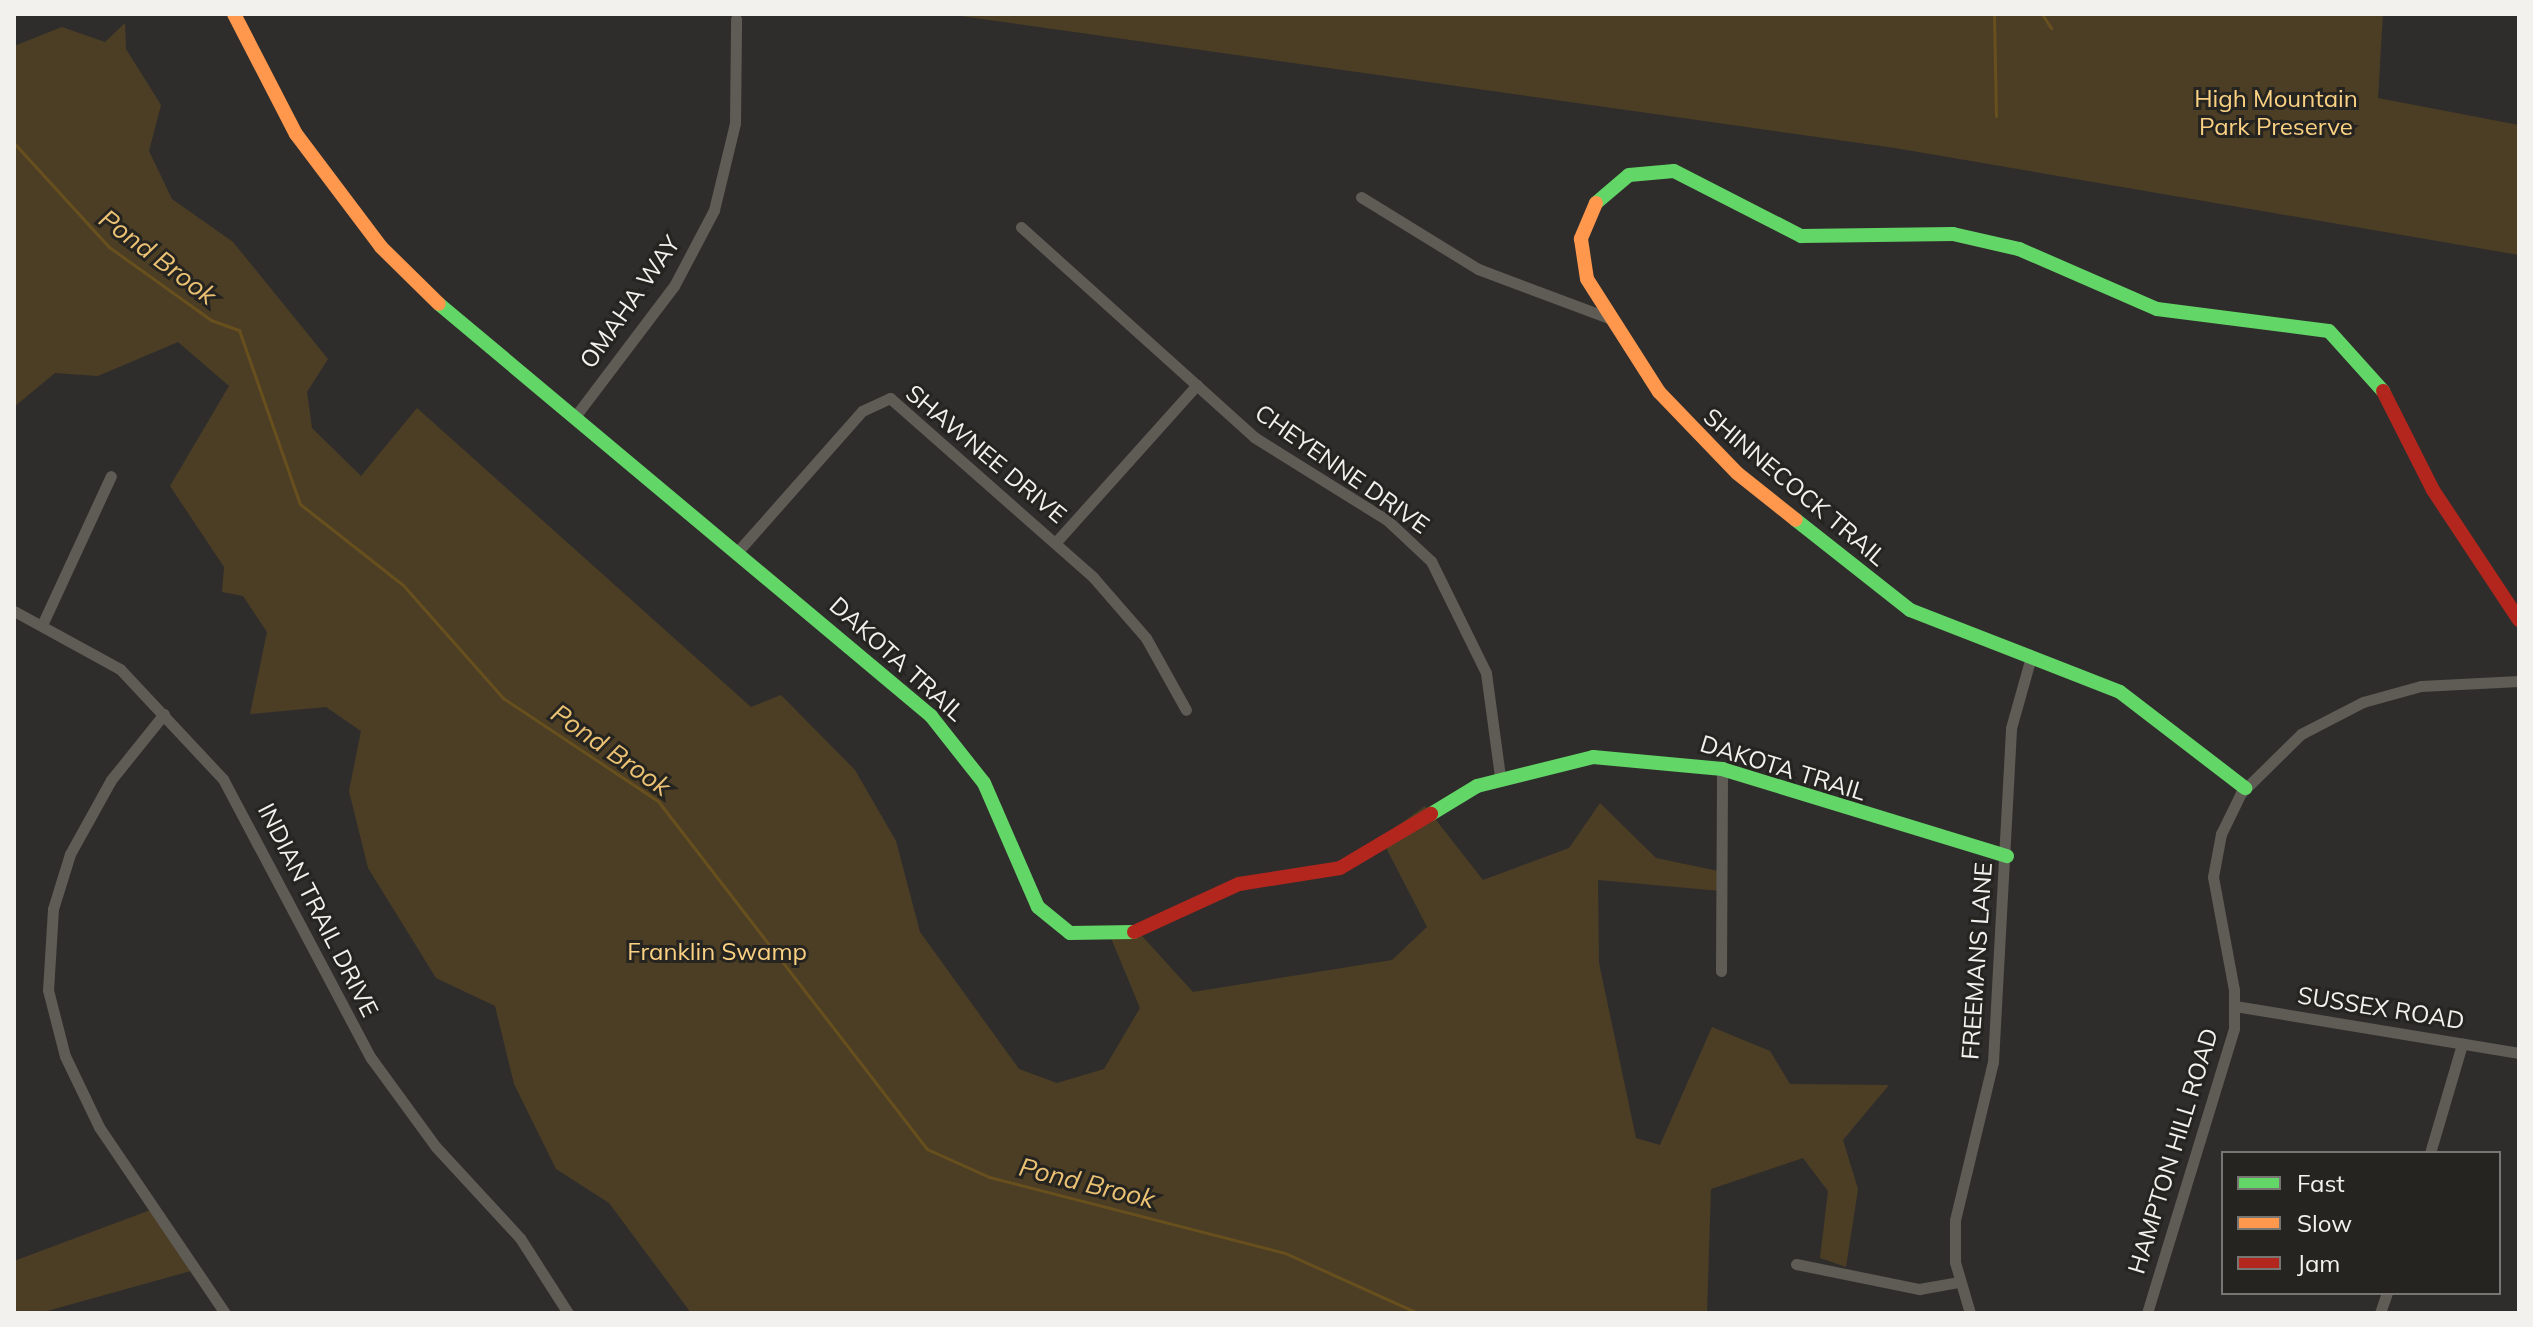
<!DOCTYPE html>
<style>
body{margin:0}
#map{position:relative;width:2533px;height:1327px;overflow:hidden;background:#2f2d2b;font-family:Mulish,sans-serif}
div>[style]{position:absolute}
.green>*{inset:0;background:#4c3e25}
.stream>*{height:3px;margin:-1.5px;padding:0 1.5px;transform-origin:1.5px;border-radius:1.5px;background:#674f1e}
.street>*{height:11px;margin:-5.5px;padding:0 5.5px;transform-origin:5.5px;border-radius:5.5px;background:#5f5c56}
.fast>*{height:14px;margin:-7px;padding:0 7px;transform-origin:7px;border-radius:7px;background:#63d668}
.slow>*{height:14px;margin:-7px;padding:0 7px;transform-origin:7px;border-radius:7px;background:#ff974d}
.jam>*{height:14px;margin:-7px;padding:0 7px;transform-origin:7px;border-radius:7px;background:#b3261e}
span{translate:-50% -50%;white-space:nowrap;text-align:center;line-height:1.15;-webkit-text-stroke:6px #262420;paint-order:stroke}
.park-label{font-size:24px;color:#fad182}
.street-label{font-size:24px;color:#f2f1ee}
.water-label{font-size:26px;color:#ebc273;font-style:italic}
.frame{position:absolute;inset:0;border:16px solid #f2f1ee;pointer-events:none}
.legend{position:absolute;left:2221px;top:1151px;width:280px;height:144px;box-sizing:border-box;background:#262420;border:2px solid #787672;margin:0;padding:10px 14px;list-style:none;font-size:24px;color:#f2f1ee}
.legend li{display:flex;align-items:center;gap:16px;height:40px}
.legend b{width:40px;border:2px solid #787672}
</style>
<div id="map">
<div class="green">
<i style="clip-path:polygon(947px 14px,2383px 14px,2378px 98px,2519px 125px,2519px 255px,1895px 148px)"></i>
<i style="clip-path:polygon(125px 23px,126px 49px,161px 105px,149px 151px,172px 199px,233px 242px,328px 359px,307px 392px,312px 428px,361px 476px,417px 408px,751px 707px,781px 695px,855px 770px,896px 841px,920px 932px,1019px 1069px,1057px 1083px,1104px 1069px,1140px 1008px,1111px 938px,1133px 926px,1193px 992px,1392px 960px,1427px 927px,1381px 838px,1425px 806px,1483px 880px,1569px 848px,1600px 803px,1656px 858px,1723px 872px,1721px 891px,1598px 880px,1599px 963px,1636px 1138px,1660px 1145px,1712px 1027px,1770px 1051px,1790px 1084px,1889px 1085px,1843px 1140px,1858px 1189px,1846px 1267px,1820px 1258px,1828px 1191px,1803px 1158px,1711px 1189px,1707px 1313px,691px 1313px,609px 1203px,556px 1169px,514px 1084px,495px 1006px,436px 978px,368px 868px,349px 791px,361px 731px,326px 707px,250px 714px,267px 632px,243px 596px,222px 592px,224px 567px,170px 486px,229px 386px,178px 342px,98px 376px,55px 373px,14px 407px,14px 46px,62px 27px,105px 42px)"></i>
<i style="clip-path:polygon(153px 1209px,198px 1269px,40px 1313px,14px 1313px,14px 1261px)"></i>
</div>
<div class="stream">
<i style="left:1994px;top:14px;width:102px;rotate:88.9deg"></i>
<i style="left:2042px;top:14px;width:17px;rotate:57deg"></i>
<i style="left:14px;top:143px;width:141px;rotate:47.6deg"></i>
<i style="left:109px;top:247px;width:125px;rotate:35.6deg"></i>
<i style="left:211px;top:320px;width:30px;rotate:20deg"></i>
<i style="left:239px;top:330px;width:184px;rotate:70.7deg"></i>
<i style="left:300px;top:504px;width:131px;rotate:38.2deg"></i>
<i style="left:403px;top:585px;width:151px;rotate:48.5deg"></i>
<i style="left:503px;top:698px;width:186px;rotate:33.6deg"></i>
<i style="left:658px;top:801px;width:440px;rotate:52.3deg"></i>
<i style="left:927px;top:1149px;width:68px;rotate:24.3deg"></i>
<i style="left:989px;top:1177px;width:306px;rotate:14.4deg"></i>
<i style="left:1285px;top:1253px;width:146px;rotate:24.3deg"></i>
</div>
<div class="street">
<i style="left:1361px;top:197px;width:137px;rotate:31.6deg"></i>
<i style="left:1478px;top:269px;width:140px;rotate:20.5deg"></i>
<i style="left:1021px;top:227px;width:314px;rotate:42deg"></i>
<i style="left:1254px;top:437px;width:157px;rotate:32deg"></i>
<i style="left:1387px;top:520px;width:60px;rotate:43deg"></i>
<i style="left:1431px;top:561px;width:125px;rotate:63.8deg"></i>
<i style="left:1486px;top:673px;width:105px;rotate:82.3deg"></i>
<i style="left:574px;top:418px;width:166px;rotate:-52.9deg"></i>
<i style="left:674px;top:286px;width:86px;rotate:-62.2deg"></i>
<i style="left:714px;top:210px;width:89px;rotate:-76.4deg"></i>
<i style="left:735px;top:123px;width:104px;rotate:-89.4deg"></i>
<i style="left:1056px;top:542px;width:211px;rotate:-48.1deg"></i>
<i style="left:740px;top:549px;width:184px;rotate:-48.5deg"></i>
<i style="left:862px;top:411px;width:31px;rotate:-25deg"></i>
<i style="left:890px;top:398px;width:271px;rotate:41.4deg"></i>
<i style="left:1093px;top:577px;width:81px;rotate:49deg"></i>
<i style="left:1146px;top:638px;width:82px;rotate:60.9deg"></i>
<i style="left:14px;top:611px;width:121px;rotate:28.7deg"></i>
<i style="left:120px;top:669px;width:151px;rotate:46.9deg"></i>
<i style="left:223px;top:779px;width:316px;rotate:62.1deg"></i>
<i style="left:371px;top:1058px;width:110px;rotate:53.9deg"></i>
<i style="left:436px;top:1147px;width:124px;rotate:47.3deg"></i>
<i style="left:520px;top:1238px;width:89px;rotate:57.4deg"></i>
<i style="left:42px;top:625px;width:164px;rotate:-65.2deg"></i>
<i style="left:164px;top:714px;width:85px;rotate:128.8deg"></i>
<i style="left:111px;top:780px;width:85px;rotate:119deg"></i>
<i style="left:70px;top:854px;width:58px;rotate:107.2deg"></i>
<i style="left:53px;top:909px;width:81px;rotate:93.5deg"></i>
<i style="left:48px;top:990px;width:68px;rotate:75.6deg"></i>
<i style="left:65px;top:1056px;width:79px;rotate:64.4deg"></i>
<i style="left:99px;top:1127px;width:225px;rotate:55.9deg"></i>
<i style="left:1721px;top:971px;width:202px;rotate:-89.7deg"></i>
<i style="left:2235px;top:1006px;width:288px;rotate:9.4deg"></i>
<i style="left:2430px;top:1153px;width:114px;rotate:-73.6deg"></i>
<i style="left:1796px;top:1264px;width:126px;rotate:11.5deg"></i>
<i style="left:1919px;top:1289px;width:41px;rotate:-9.9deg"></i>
<i style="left:1970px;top:1313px;width:53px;rotate:-106.4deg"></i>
<i style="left:1955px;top:1262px;width:42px;rotate:-90deg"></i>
<i style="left:1955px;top:1220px;width:163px;rotate:-76.5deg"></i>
<i style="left:1993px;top:1062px;width:334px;rotate:-86.9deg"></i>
<i style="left:2011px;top:728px;width:74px;rotate:-74.3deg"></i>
<i style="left:2147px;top:1313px;width:298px;rotate:-73deg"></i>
<i style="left:2234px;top:1028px;width:38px;rotate:-90deg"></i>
<i style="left:2234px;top:990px;width:115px;rotate:-100.5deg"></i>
<i style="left:2213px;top:877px;width:44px;rotate:-79.5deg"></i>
<i style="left:2221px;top:834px;width:46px;rotate:-64deg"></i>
<i style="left:2241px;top:793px;width:84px;rotate:-44.5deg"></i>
<i style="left:2301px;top:734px;width:70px;rotate:-27.3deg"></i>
<i style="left:2363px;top:702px;width:60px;rotate:-15.4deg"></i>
<i style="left:2421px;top:686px;width:98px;rotate:-2.9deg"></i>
<i style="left:2380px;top:1313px;width:21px;rotate:-71deg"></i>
</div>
<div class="fast">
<i style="left:1596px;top:203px;width:43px;rotate:-40.3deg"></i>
<i style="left:1629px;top:175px;width:45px;rotate:-5.1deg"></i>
<i style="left:1674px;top:171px;width:143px;rotate:27.1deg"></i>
<i style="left:1801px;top:236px;width:152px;rotate:-0.8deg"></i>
<i style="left:1953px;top:234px;width:68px;rotate:12.8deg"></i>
<i style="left:2019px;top:249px;width:150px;rotate:23.5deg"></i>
<i style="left:2157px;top:309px;width:173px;rotate:7.3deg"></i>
<i style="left:2329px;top:331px;width:81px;rotate:48deg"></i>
<i style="left:439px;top:304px;width:642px;rotate:39.94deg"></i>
<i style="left:931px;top:716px;width:85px;rotate:51.7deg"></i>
<i style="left:984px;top:783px;width:135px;rotate:66.5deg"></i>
<i style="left:1038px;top:907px;width:41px;rotate:39.1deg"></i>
<i style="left:1070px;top:933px;width:64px;rotate:-0.9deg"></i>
<i style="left:1796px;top:520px;width:145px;rotate:38.3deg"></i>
<i style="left:1910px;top:610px;width:225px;rotate:21.3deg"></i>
<i style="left:2120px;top:692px;width:158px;rotate:37.5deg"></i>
<i style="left:1431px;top:814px;width:54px;rotate:-31.3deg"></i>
<i style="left:1477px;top:786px;width:120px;rotate:-14deg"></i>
<i style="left:1593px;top:757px;width:130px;rotate:5.3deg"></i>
<i style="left:1722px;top:769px;width:298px;rotate:17deg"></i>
</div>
<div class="slow">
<i style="left:234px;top:14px;width:135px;rotate:62.7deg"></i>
<i style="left:296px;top:134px;width:141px;rotate:53deg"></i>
<i style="left:381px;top:247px;width:81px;rotate:44.5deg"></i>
<i style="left:1596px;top:203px;width:39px;rotate:113deg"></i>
<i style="left:1581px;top:239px;width:40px;rotate:81.5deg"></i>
<i style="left:1587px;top:279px;width:134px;rotate:57.5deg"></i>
<i style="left:1659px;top:392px;width:112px;rotate:46.1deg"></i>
<i style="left:1737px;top:473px;width:75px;rotate:38.5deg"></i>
</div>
<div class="jam">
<i style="left:2383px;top:391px;width:111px;rotate:63.2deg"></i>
<i style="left:2433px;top:490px;width:156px;rotate:56.5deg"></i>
<i style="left:1134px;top:932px;width:115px;rotate:-24.6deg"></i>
<i style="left:1239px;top:884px;width:102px;rotate:-9deg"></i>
<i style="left:1340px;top:868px;width:106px;rotate:-30.7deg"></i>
</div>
<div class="park-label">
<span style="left:2276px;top:113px">High Mountain<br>Park Preserve</span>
<span style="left:717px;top:952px">Franklin Swamp</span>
</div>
<div class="street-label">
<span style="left:630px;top:302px;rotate:-55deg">OMAHA WAY</span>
<span style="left:986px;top:454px;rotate:40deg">SHAWNEE DRIVE</span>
<span style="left:1342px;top:469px;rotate:35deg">CHEYENNE DRIVE</span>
<span style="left:1795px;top:487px;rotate:40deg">SHINNECOCK TRAIL</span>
<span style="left:897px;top:659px;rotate:42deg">DAKOTA TRAIL</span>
<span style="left:1783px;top:768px;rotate:17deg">DAKOTA TRAIL</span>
<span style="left:318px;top:910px;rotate:63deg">INDIAN TRAIL DRIVE</span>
<span style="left:1977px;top:961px;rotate:-86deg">FREEMANS LANE</span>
<span style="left:2381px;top:1008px;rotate:9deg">SUSSEX ROAD</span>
<span style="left:2173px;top:1151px;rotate:-73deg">HAMPTON HILL ROAD</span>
</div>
<div class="water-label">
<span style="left:158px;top:257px;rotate:37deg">Pond Brook</span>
<span style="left:611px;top:750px;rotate:35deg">Pond Brook</span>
<span style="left:1087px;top:1183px;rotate:14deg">Pond Brook</span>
</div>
<div class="frame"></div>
<ul class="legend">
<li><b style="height:10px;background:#63d668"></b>Fast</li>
<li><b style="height:10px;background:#ff974d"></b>Slow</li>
<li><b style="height:10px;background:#b3261e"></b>Jam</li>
</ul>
</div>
